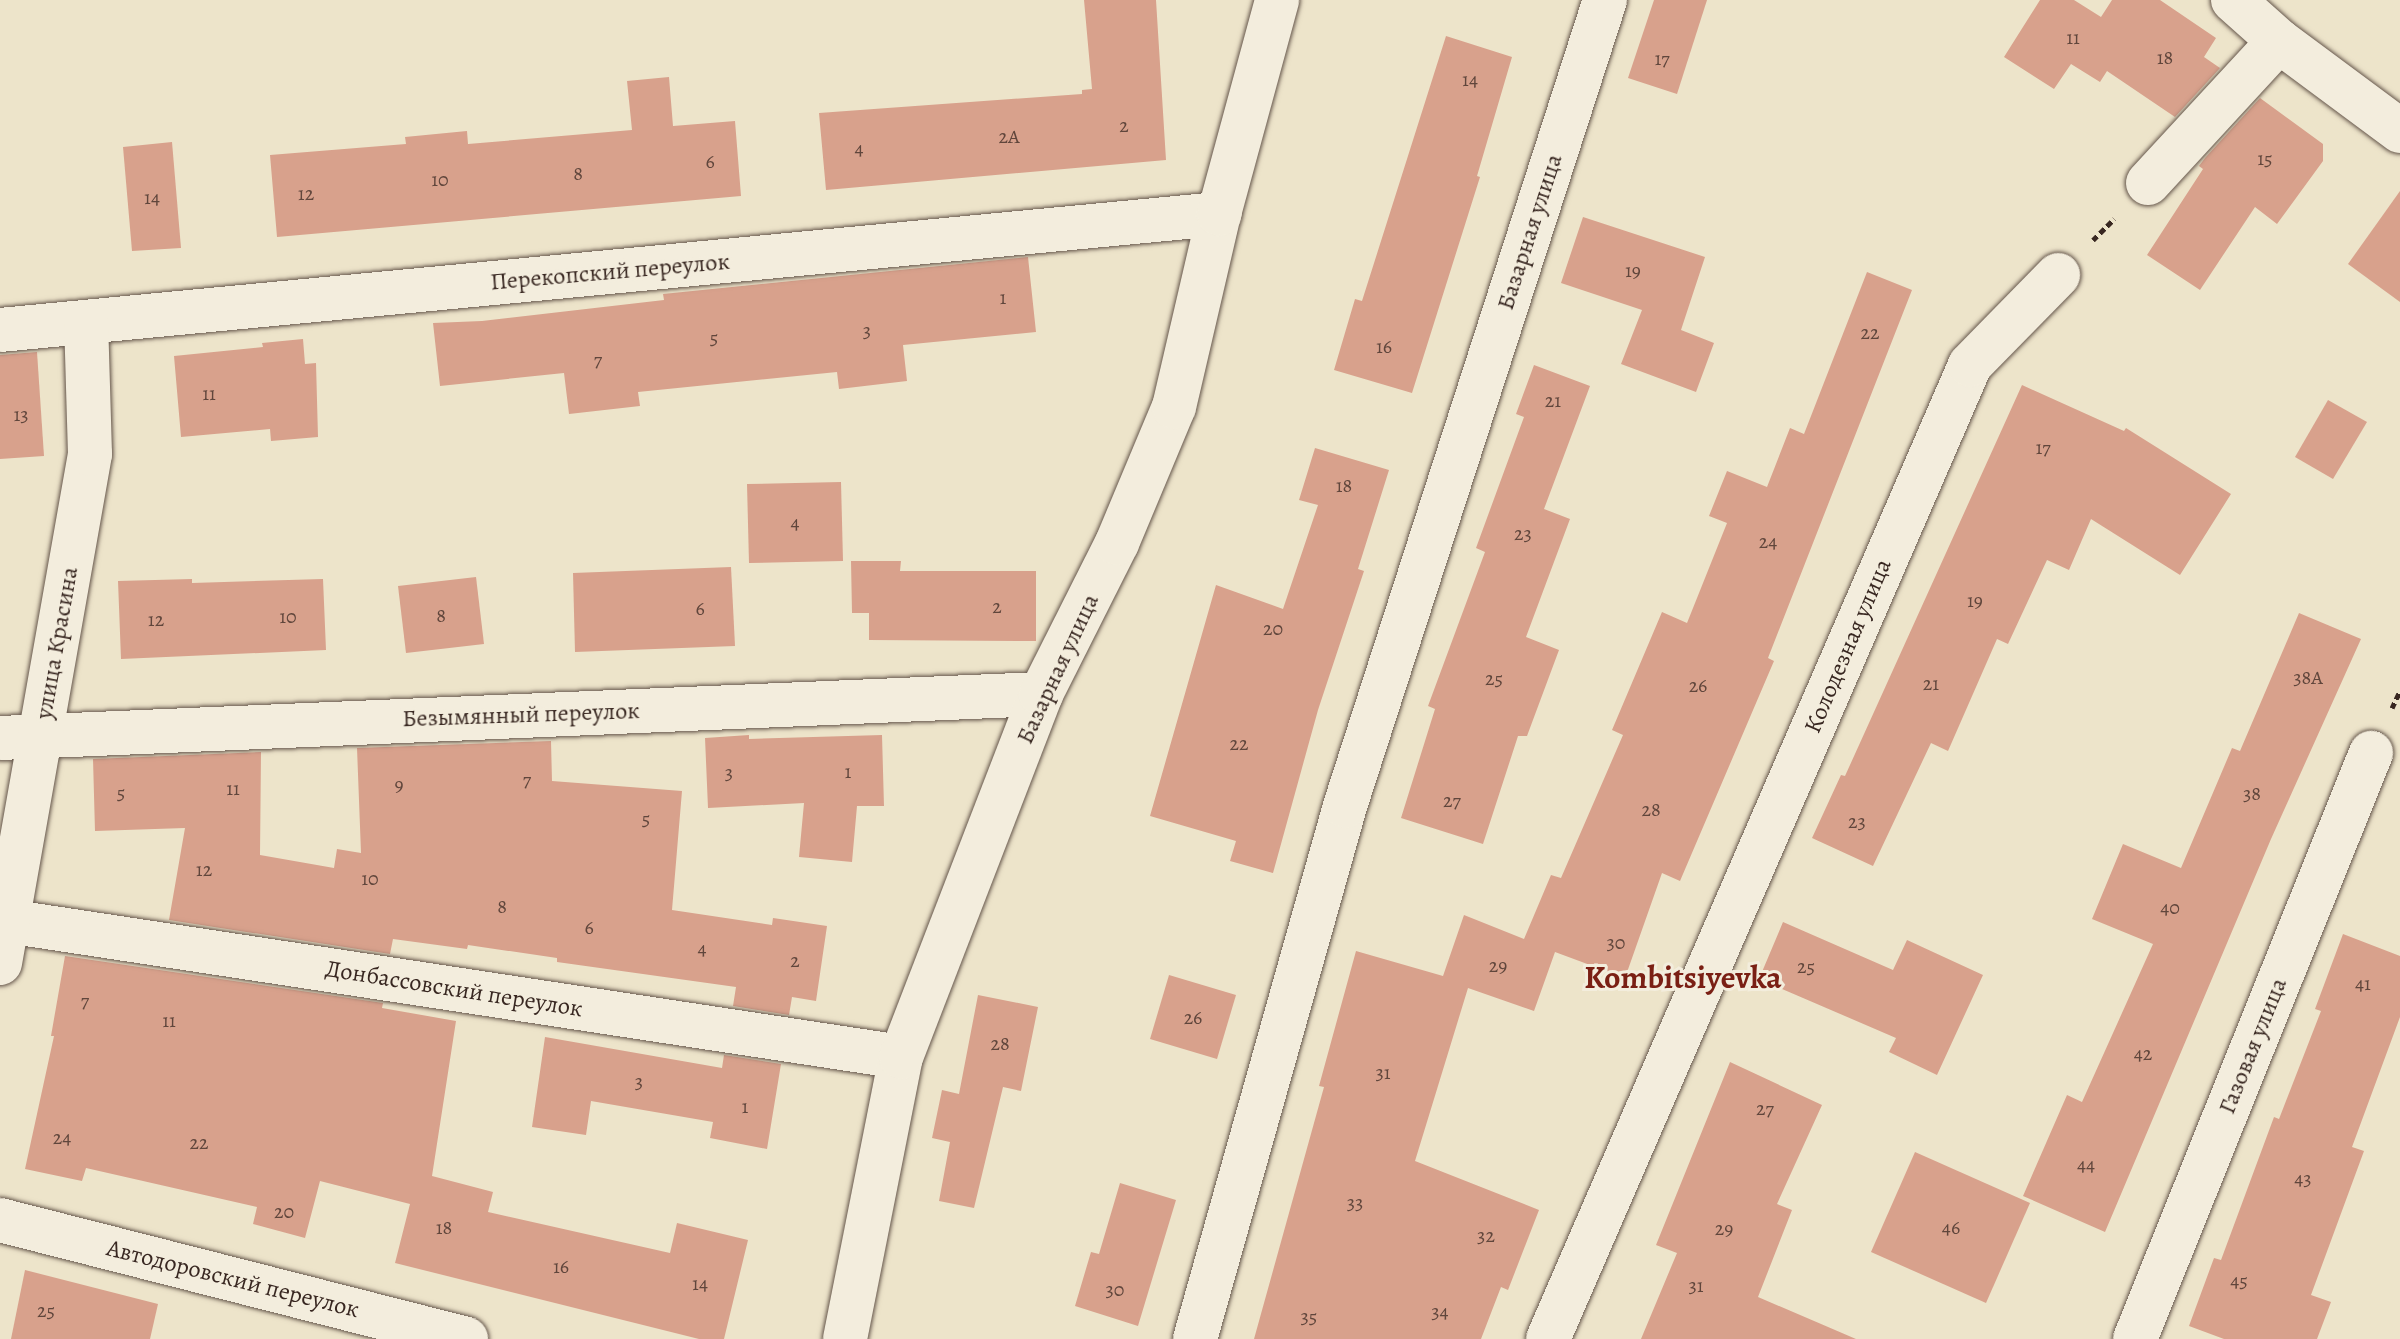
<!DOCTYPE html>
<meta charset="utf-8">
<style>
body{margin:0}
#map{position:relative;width:2400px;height:1339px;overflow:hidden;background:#ede4ca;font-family:Alegreya,serif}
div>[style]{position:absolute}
.building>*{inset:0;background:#d8a18c}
.path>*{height:5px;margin-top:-2.5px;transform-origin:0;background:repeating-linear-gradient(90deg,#382721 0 6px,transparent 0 10px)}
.roads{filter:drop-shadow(0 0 2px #65564b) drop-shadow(0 0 2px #65564b)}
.minor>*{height:44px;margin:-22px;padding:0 22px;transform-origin:22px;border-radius:22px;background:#f3eddd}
span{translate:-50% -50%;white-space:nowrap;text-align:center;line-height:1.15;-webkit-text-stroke:6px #f3eddd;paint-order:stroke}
.number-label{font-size:20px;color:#60463c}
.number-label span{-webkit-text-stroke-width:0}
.street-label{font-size:24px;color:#382721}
.district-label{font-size:32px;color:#7a1f14;font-weight:700}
</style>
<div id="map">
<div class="building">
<i style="clip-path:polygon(1084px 0,1156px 0,1166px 160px,826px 190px,819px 113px,1082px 94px,1082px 90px,1092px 89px)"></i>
<i style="clip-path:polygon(1654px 0,1707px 0,1677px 94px,1628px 78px)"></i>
<i style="clip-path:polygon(2040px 0,2074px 0,2101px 17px,2112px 0,2160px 0,2216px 38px,2204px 57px,2220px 68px,2175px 117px,2107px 71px,2100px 82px,2071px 64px,2054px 89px,2004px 57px)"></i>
<i style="clip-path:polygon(1446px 36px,1512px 57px,1477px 176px,1480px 177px,1412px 393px,1334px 370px,1355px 299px,1362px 301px)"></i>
<i style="clip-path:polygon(669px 77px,673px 126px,735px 121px,741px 196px,277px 237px,270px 155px,406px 144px,405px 137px,467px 131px,468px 144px,632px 130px,627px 81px)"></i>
<i style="clip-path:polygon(2260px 98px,2323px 144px,2323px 161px,2277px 224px,2255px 207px,2200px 290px,2147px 255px,2203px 169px,2199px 166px,2205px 158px)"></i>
<i style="clip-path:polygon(172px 142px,181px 248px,132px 251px,123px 147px)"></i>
<i style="clip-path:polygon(2400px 191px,2400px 302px,2348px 264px)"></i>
<i style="clip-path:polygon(1583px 217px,1705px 257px,1681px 330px,1714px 343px,1696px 392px,1621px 364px,1642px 310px,1561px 283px)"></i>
<i style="clip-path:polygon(1028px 257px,1036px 332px,903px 345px,907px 381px,839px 389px,837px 372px,638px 392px,640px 406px,569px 414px,564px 373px,440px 386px,433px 323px,482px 321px,664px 300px,663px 294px)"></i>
<i style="clip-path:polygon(1867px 272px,1912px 290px,1768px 658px,1774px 661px,1680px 881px,1662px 873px,1625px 978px,1555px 952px,1534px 1011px,1468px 988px,1415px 1161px,1539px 1210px,1508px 1290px,1501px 1287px,1481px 1339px,1254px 1339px,1324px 1087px,1319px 1086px,1356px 951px,1443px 976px,1464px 915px,1524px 939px,1551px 875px,1561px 878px,1623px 735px,1612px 730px,1662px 612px,1687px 623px,1727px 523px,1709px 516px,1727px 471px,1767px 487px,1790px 428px,1804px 434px)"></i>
<i style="clip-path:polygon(303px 339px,305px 364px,316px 363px,318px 437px,271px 441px,270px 429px,181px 437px,174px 356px,263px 347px,262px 343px)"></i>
<i style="clip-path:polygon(37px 352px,44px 456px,0 459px,0 355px)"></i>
<i style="clip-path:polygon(1534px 365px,1590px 386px,1544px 509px,1570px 519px,1526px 637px,1559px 650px,1527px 736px,1518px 736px,1483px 844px,1401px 818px,1435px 709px,1428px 706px,1485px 552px,1476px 548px,1524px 417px,1516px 414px)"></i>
<i style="clip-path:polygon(2022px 385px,2124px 431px,2126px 428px,2231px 494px,2180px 575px,2091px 519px,2069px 570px,2047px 560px,2008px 644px,1997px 639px,1948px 751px,1931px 743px,1873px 866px,1812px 838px,1841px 775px,1845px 776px)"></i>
<i style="clip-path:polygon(2328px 400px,2367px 422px,2333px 479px,2295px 457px)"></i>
<i style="clip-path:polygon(1315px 448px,1389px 470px,1358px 569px,1364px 571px,1318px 710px,1273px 873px,1230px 861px,1236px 841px,1150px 816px,1216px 585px,1283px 609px,1318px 505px,1299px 500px)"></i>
<i style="clip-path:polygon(841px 482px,843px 561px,749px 563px,747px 484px)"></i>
<i style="clip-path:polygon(851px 561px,901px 561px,900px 571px,1036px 571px,1036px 641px,869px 640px,869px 613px,852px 613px)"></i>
<i style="clip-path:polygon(731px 567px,735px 646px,575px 652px,573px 573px)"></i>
<i style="clip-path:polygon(476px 577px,484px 644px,406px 653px,398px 586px)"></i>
<i style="clip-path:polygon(192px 579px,192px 583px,323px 579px,326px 650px,121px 659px,118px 581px)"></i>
<i style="clip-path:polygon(2299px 613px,2361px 639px,2271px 839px,2105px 1232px,2023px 1196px,2067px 1095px,2082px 1102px,2153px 944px,2092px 919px,2123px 844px,2181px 868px,2232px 748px,2240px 751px)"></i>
<i style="clip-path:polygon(749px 735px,749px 739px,882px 735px,884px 806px,857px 806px,852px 862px,799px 857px,804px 803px,708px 808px,705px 738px)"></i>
<i style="clip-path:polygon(551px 741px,552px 781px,682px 791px,672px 910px,772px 925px,773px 918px,827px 926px,816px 1001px,792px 997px,789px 1015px,733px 1006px,736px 987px,557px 962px,557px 958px,468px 945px,467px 949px,393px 939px,390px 954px,169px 920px,185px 828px,95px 831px,93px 759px,261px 752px,260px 855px,334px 868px,337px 849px,361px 853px,357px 748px)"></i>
<i style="clip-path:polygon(1783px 922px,1893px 970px,1907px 940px,1983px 975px,1937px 1075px,1889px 1052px,1896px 1038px,1759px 979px)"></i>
<i style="clip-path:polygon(2343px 934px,2400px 956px,2400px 1017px,2352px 1147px,2364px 1151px,2311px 1295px,2331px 1302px,2317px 1339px,2224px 1339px,2189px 1326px,2214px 1258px,2221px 1260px,2274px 1117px,2279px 1119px,2321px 1011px,2315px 1009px)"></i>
<i style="clip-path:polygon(65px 956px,383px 1003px,382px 1008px,456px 1021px,432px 1176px,493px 1192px,488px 1212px,670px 1253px,677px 1223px,748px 1240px,724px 1339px,699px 1339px,395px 1263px,410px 1204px,320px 1181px,305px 1238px,253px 1224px,257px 1207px,86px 1168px,82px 1181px,25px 1169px,54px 1036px,51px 1036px)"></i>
<i style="clip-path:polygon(1169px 975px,1236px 995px,1217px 1059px,1150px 1039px)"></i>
<i style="clip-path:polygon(978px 995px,1038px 1007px,1021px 1091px,1003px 1087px,974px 1208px,939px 1201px,950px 1142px,932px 1138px,942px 1090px,959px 1094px)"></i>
<i style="clip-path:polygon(545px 1037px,722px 1068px,724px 1055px,781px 1064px,767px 1149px,710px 1138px,713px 1122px,591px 1101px,586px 1135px,532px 1127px)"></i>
<i style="clip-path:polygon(1730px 1062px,1822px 1105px,1777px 1204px,1792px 1210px,1758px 1297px,1856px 1339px,1641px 1339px,1677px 1253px,1656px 1245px)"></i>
<i style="clip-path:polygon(1915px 1152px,2030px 1203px,1986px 1303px,1871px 1252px)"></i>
<i style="clip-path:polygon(1120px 1183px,1176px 1200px,1138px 1326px,1075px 1306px,1091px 1252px,1099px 1254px)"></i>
<i style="clip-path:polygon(25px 1270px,158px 1304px,150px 1339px,11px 1339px)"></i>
</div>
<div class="path">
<i style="left:2093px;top:240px;width:30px;rotate:-45deg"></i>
<i style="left:2392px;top:708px;width:19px;rotate:-65deg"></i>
</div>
<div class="roads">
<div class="minor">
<i style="left:2233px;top:0;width:62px;rotate:41.7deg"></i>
<i style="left:2279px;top:41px;width:151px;rotate:36.6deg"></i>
<i style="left:2148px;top:183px;width:193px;rotate:-47.3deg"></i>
<i style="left:0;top:330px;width:1225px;rotate:-5.44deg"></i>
<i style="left:0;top:738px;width:1042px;rotate:-2.42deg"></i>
<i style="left:7px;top:921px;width:904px;rotate:8.65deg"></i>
<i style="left:0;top:963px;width:517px;rotate:-79.97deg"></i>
<i style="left:90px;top:454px;width:132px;rotate:-91.7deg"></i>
<i style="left:0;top:1220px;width:481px;rotate:14.3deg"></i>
<i style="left:845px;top:1339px;width:288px;rotate:-78.8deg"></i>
<i style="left:901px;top:1057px;width:389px;rotate:-68.9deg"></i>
<i style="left:1041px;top:694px;width:169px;rotate:-63.3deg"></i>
<i style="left:1117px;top:543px;width:147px;rotate:-67.3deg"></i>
<i style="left:1174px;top:407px;width:198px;rotate:-76.9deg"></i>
<i style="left:1219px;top:214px;width:222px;rotate:-74.8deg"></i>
<i style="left:1195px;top:1339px;width:554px;rotate:-74.28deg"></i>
<i style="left:1345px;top:806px;width:847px;rotate:-72.12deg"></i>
<i style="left:1548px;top:1339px;width:1061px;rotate:-66.57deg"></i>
<i style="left:1970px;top:365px;width:126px;rotate:-45.6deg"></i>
<i style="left:2135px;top:1339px;width:632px;rotate:-68.06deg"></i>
</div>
</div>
<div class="number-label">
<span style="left:2073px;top:37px">11</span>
<span style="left:2165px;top:57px">18</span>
<span style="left:1662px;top:58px">17</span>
<span style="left:1470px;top:79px">14</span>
<span style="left:1124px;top:125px">2</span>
<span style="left:1009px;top:136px">2А</span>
<span style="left:859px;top:148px">4</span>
<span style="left:2265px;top:158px">15</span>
<span style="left:710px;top:161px">6</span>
<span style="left:578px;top:173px">8</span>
<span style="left:440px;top:179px">10</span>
<span style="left:306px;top:193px">12</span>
<span style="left:152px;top:197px">14</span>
<span style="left:1633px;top:270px">19</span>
<span style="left:1003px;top:297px">1</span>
<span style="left:867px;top:330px">3</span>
<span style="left:1870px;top:332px">22</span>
<span style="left:714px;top:337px">5</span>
<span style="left:1384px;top:346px">16</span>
<span style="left:598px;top:359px">7</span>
<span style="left:209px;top:393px">11</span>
<span style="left:1553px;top:400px">21</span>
<span style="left:21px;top:414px">13</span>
<span style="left:2043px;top:447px">17</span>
<span style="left:1344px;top:485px">18</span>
<span style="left:795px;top:522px">4</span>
<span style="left:1523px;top:533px">23</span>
<span style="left:1768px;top:541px">24</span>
<span style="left:1975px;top:600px">19</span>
<span style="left:997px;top:606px">2</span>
<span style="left:700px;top:608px">6</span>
<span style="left:441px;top:615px">8</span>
<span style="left:288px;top:616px">10</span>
<span style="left:156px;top:619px">12</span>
<span style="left:1273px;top:628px">20</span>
<span style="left:2308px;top:677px">38А</span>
<span style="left:1494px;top:678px">25</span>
<span style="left:1931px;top:683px">21</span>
<span style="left:1698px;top:685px">26</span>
<span style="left:1239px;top:743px">22</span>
<span style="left:848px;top:771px">1</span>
<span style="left:729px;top:772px">3</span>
<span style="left:527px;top:779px">7</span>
<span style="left:399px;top:784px">9</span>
<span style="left:233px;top:788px">11</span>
<span style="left:121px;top:792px">5</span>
<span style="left:2252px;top:793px">38</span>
<span style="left:1452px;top:800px">27</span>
<span style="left:1651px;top:809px">28</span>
<span style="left:646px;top:818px">5</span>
<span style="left:1857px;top:821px">23</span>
<span style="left:204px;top:869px">12</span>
<span style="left:370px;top:878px">10</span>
<span style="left:502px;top:906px">8</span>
<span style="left:2170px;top:907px">40</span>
<span style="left:589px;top:927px">6</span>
<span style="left:1616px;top:942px">30</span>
<span style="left:702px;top:948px">4</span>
<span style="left:795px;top:960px">2</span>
<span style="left:1498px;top:965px">29</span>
<span style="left:1806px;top:966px">25</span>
<span style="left:2363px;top:983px">41</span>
<span style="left:85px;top:1000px">7</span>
<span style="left:1193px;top:1017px">26</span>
<span style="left:169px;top:1020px">11</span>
<span style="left:1000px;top:1043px">28</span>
<span style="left:2143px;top:1053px">42</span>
<span style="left:1383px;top:1072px">31</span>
<span style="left:639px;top:1081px">3</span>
<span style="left:745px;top:1106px">1</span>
<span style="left:1765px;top:1108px">27</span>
<span style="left:62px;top:1137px">24</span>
<span style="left:199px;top:1142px">22</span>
<span style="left:2086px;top:1164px">44</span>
<span style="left:2303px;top:1178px">43</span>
<span style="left:1355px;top:1202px">33</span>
<span style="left:284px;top:1211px">20</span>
<span style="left:444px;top:1227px">18</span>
<span style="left:1951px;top:1227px">46</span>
<span style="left:1724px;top:1228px">29</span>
<span style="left:1486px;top:1235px">32</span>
<span style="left:561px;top:1266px">16</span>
<span style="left:2239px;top:1280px">45</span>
<span style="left:700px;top:1283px">14</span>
<span style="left:1696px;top:1285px">31</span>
<span style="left:1115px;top:1289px">30</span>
<span style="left:46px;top:1310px">25</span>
<span style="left:1440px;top:1311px">34</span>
<span style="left:1309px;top:1316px">35</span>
</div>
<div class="street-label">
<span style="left:1530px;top:232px;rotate:-72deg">Базарная улица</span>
<span style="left:610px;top:272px;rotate:-5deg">Перекопский переулок</span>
<span style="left:57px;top:643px;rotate:-80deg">улица Красина</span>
<span style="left:1848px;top:646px;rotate:-67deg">Колодезная улица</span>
<span style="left:1058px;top:669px;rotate:-65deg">Базарная улица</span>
<span style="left:521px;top:715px;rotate:-2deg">Безымянный переулок</span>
<span style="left:454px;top:989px;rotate:9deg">Донбассовский переулок</span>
<span style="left:2253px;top:1046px;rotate:-68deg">Газовая улица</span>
<span style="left:233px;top:1279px;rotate:14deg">Автодоровский переулок</span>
</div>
<div class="district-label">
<span style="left:1683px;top:977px">Kombitsiyevka</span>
</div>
</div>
